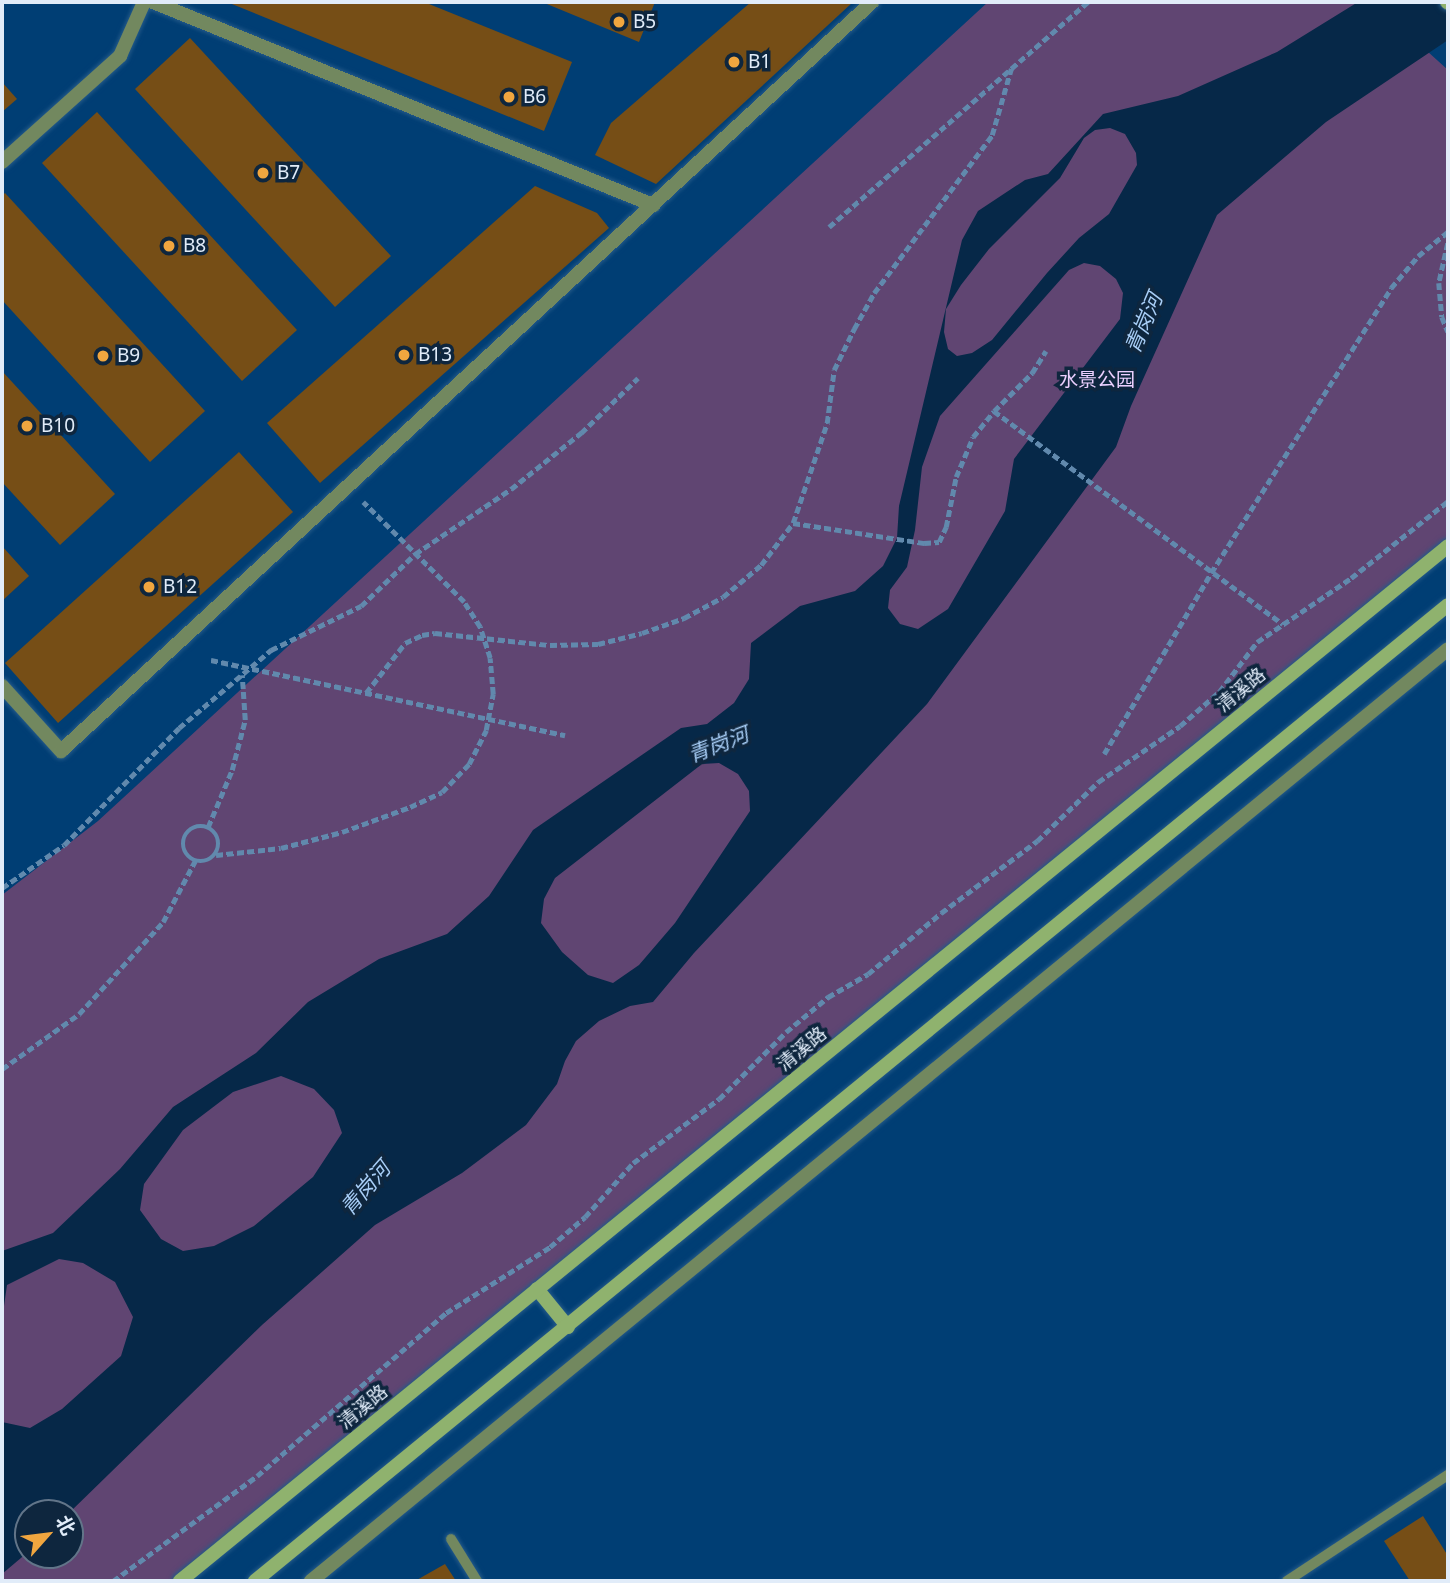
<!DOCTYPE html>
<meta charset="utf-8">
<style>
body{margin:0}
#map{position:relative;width:1450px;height:1583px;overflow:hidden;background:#003e74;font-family:"Noto Sans","Noto Sans SC",sans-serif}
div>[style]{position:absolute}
.green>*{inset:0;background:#604572}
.water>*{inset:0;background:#062848}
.building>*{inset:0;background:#764e16}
.path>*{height:4.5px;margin-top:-2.25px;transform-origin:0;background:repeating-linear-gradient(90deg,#6189ad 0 7px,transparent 0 10.5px)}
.path>.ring{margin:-2.25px;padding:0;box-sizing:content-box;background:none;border:4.5px solid #6189ad;border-radius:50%}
.roads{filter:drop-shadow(0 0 2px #245a89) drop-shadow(0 0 2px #245a89)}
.lane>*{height:10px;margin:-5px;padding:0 5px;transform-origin:5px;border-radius:5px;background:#72885f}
.street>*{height:14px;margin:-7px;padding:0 7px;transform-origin:7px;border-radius:7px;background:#72885f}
.secondary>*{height:14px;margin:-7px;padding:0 7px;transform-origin:7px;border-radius:7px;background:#8fb26e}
.dots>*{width:19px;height:19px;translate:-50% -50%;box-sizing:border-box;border:4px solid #0e263e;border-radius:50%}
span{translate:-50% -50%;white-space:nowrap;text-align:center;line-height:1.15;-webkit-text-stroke:7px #0e263e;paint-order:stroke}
.poi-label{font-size:19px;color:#e1ecf9}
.left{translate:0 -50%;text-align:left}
.park-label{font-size:19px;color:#ebd0ff}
.street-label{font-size:19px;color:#e1ecf9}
.water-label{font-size:21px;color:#a8cef7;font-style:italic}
.frame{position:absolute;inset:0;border:4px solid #e1ecf9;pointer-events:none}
.north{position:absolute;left:14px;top:1499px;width:70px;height:70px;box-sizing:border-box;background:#0e263e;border:2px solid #627589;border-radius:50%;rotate:62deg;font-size:19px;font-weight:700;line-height:28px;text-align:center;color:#e1ecf9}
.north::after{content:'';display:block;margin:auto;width:24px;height:32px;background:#f0a63f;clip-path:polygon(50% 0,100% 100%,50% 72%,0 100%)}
</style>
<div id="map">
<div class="green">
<i style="clip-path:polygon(evenodd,988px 2px,1355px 2px,1406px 32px,1448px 70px,1448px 546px,180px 1581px,2px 1581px,2px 895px,98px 821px,988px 2px,28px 1513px,70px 1513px,70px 1555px,28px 1555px,28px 1513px)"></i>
</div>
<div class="water">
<i style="clip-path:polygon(evenodd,1358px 2px,1448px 2px,1448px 40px,1326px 122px,1217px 215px,1131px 406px,1116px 447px,927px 704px,694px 953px,653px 1002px,630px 1006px,599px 1021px,576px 1041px,565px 1061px,557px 1084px,526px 1125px,462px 1173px,375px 1225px,262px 1325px,69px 1513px,28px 1513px,28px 1552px,2px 1574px,2px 1422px,30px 1428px,62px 1409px,121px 1356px,133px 1317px,115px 1282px,83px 1263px,59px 1259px,7px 1285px,2px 1320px,2px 1251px,53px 1233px,120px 1169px,173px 1107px,256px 1053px,308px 1002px,379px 959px,447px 934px,489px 896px,533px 830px,681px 728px,707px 724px,734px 703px,749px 679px,751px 643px,800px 606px,855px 591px,883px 566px,897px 538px,899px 506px,962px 240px,978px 211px,1025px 180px,1048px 174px,1103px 114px,1178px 96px,1277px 52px,1358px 2px,1110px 128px,1125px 134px,1136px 153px,1137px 165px,1109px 214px,1079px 238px,1047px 273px,992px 340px,972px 353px,957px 356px,948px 349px,944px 332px,946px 309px,961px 285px,989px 249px,1060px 178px,1084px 138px,1095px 130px,1110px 128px,1358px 2px,1084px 263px,1100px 266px,1116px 279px,1123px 293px,1120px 319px,1014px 459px,1005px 511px,948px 609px,918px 629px,900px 624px,888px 608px,890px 590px,907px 567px,915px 530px,922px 467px,940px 416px,1069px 270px,1084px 263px,1358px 2px,719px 763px,738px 774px,749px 791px,750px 811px,675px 923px,639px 965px,613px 983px,588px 975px,562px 952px,541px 923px,544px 899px,555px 878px,702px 764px,719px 763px,1358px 2px,281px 1076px,314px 1089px,334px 1110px,342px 1133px,313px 1177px,254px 1226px,214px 1246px,183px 1251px,161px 1239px,140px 1210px,144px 1184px,183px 1130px,233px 1092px,281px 1076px)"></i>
</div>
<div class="building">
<i style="clip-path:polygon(227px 2px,424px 2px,572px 62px,544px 131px)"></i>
<i style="clip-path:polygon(542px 2px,655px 2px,639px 42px)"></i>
<i style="clip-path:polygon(751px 2px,853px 2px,656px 184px,595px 155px,611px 123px)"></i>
<i style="clip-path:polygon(190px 38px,391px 256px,335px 307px,135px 89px)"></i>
<i style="clip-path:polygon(2px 82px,17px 99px,2px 112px)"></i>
<i style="clip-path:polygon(97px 112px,297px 330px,242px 381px,42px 163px)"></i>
<i style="clip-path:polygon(535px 186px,597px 213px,609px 228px,320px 483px,267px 423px)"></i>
<i style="clip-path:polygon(5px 193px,205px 411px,150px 462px,2px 300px,2px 196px)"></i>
<i style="clip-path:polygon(2px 371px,115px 494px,60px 545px,2px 482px)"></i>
<i style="clip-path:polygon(239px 452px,293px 512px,58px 723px,5px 663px)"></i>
<i style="clip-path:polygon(2px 546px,29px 576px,2px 601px)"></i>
<i style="clip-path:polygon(1423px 1516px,1448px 1556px,1448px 1581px,1410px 1581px,1384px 1541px)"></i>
<i style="clip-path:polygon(445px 1564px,456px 1581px,415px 1581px)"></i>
</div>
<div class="path">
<i style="left:829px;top:227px;width:343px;rotate:-41deg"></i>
<i style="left:1448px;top:243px;width:41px;rotate:102.7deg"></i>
<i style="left:1439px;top:283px;width:34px;rotate:85deg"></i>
<i style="left:1442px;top:317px;width:16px;rotate:68deg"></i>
<i style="left:994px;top:411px;width:359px;rotate:36.4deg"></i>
<i style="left:793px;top:523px;width:133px;rotate:8.7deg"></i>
<i style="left:924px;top:543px;width:15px;rotate:-4deg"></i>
<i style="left:939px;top:542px;width:17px;rotate:-65deg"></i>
<i style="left:946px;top:527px;width:51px;rotate:-78.7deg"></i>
<i style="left:956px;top:477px;width:43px;rotate:-67deg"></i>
<i style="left:973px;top:437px;width:33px;rotate:-51deg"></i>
<i style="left:994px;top:411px;width:54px;rotate:-45deg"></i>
<i style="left:1032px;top:373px;width:26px;rotate:-58deg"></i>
<i style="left:211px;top:660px;width:362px;rotate:12deg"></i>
<i style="left:366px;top:693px;width:63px;rotate:-52deg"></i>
<i style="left:405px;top:643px;width:19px;rotate:-25deg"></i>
<i style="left:422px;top:635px;width:13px;rotate:-9deg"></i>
<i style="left:435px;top:633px;width:116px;rotate:6deg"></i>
<i style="left:550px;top:645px;width:48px;rotate:-1.2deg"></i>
<i style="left:598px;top:644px;width:45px;rotate:-14deg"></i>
<i style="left:642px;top:633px;width:45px;rotate:-19.7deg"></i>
<i style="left:684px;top:618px;width:44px;rotate:-28.3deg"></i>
<i style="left:723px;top:597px;width:50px;rotate:-40.1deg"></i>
<i style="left:761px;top:565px;width:53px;rotate:-52.7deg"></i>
<i style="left:793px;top:523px;width:106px;rotate:-71.2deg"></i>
<i style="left:827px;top:423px;width:53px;rotate:-82.5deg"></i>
<i style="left:834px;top:370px;width:46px;rotate:-64deg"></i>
<i style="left:854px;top:329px;width:41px;rotate:-60.9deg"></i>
<i style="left:874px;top:293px;width:197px;rotate:-53.2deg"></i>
<i style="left:992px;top:135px;width:69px;rotate:-73.9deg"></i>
<i style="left:1104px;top:754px;width:210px;rotate:-59.4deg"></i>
<i style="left:1211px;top:573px;width:337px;rotate:-57.7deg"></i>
<i style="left:1391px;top:288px;width:42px;rotate:-49.8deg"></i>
<i style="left:1418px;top:256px;width:38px;rotate:-39deg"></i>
<i class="ring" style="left:183px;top:826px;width:31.5px;height:31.5px"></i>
<i style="left:208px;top:827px;width:62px;rotate:-67.2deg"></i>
<i style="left:232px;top:770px;width:52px;rotate:-75.4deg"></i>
<i style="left:245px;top:720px;width:45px;rotate:-93.8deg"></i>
<i style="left:216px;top:855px;width:65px;rotate:-6.1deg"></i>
<i style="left:281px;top:848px;width:63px;rotate:-14.7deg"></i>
<i style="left:342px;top:832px;width:72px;rotate:-20.2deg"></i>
<i style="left:410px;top:807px;width:35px;rotate:-25deg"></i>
<i style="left:442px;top:792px;width:39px;rotate:-46deg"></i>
<i style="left:469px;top:764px;width:38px;rotate:-63deg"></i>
<i style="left:486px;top:730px;width:37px;rotate:-79deg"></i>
<i style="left:493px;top:694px;width:36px;rotate:-95deg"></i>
<i style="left:490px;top:658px;width:33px;rotate:-108deg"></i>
<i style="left:480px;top:627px;width:30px;rotate:-123deg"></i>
<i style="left:464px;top:602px;width:142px;rotate:-135.3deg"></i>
<i style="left:2px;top:888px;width:75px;rotate:-34.7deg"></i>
<i style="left:64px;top:845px;width:164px;rotate:-45.5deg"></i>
<i style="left:179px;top:728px;width:121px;rotate:-40.3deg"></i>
<i style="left:271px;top:650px;width:100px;rotate:-26.1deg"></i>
<i style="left:361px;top:606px;width:75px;rotate:-43.9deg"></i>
<i style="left:415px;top:554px;width:116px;rotate:-34.1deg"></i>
<i style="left:511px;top:489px;width:90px;rotate:-38.7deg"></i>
<i style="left:581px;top:433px;width:79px;rotate:-44deg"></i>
<i style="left:2px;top:1069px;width:95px;rotate:-35.5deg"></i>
<i style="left:79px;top:1014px;width:125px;rotate:-47.6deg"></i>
<i style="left:163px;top:922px;width:69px;rotate:-62.3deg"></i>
<i style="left:113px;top:1581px;width:178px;rotate:-36.1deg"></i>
<i style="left:257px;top:1476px;width:250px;rotate:-40.8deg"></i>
<i style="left:446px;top:1313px;width:123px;rotate:-32.4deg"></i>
<i style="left:550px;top:1247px;width:46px;rotate:-40.6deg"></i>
<i style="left:585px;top:1217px;width:72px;rotate:-48.4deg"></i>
<i style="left:633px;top:1163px;width:107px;rotate:-36.7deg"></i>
<i style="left:719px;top:1099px;width:95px;rotate:-45deg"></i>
<i style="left:786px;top:1032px;width:55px;rotate:-39.8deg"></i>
<i style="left:828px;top:997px;width:46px;rotate:-29.9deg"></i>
<i style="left:868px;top:974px;width:95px;rotate:-39.9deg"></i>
<i style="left:941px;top:913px;width:120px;rotate:-36.9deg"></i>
<i style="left:1037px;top:841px;width:85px;rotate:-44deg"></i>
<i style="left:1098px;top:782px;width:99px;rotate:-34.3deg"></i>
<i style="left:1180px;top:726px;width:52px;rotate:-41.1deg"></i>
<i style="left:1219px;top:692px;width:63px;rotate:-52.8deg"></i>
<i style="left:1257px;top:642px;width:114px;rotate:-34.2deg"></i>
<i style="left:1351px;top:578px;width:124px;rotate:-38.4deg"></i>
</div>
<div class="roads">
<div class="lane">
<i style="left:451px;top:1539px;width:49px;rotate:58.2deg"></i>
<i style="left:1287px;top:1581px;width:193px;rotate:-33.4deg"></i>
</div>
<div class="street">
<i style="left:153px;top:2px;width:540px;rotate:22.1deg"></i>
<i style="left:2px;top:162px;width:159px;rotate:-41.9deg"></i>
<i style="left:120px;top:56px;width:59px;rotate:-66deg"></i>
<i style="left:2px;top:686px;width:88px;rotate:47.8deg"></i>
<i style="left:61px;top:751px;width:1104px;rotate:-42.72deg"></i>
<i style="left:311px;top:1581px;width:1470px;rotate:-39.34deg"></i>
</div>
<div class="secondary">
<i style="left:1447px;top:2px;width:1px;rotate:45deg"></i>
<i style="left:537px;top:1289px;width:49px;rotate:50.8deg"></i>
<i style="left:180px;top:1581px;width:1637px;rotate:-39.22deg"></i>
<i style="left:255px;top:1581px;width:1541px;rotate:-39.29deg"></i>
</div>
</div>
<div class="dots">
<i style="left:619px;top:22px;background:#f0a63f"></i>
<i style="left:734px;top:62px;background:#f0a63f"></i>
<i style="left:509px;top:97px;background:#f0a63f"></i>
<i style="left:263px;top:173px;background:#f0a63f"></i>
<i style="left:169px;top:246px;background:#f0a63f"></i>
<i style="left:404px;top:355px;background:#f0a63f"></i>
<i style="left:103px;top:356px;background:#f0a63f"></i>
<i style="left:27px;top:426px;background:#f0a63f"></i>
<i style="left:149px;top:587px;background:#f0a63f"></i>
</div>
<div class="poi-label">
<span class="left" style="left:633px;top:22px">B5</span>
<span class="left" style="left:748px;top:62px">B1</span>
<span class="left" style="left:523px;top:97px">B6</span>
<span class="left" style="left:277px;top:173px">B7</span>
<span class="left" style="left:183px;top:246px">B8</span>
<span class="left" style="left:418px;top:355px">B13</span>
<span class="left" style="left:117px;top:356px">B9</span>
<span class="left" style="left:41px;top:426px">B10</span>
<span class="left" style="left:163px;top:587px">B12</span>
</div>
<div class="park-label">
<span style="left:1097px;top:380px">水景公园</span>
</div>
<div class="street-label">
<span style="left:1241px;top:690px;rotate:-39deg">清溪路</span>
<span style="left:802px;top:1049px;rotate:-39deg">清溪路</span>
<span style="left:363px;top:1407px;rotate:-39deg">清溪路</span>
</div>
<div class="water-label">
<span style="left:1143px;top:323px;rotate:-67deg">青岗河</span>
<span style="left:718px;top:744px;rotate:-21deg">青岗河</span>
<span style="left:365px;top:1188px;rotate:-49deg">青岗河</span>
</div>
<div class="frame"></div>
<div class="north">北</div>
</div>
